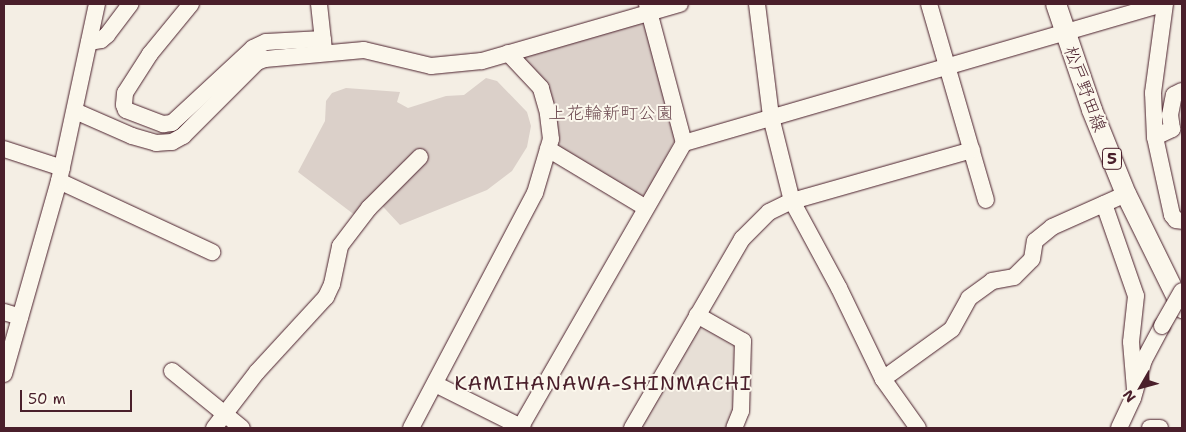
<!DOCTYPE html>
<meta charset="utf-8">
<style>
body{margin:0}
#map{position:relative;width:1186px;height:432px;overflow:hidden;background:#f4eee4;font-family:"Shantell Sans","Klee One",sans-serif}
div>[style]{position:absolute}
.built>*{inset:0;background:#e7dfd6}
.green>*{inset:0;background:#dbd0c9}
.roads{filter:drop-shadow(0 0 1px #4a1f2b) drop-shadow(0 0 1px #4a1f2b)}
.minor>*{height:16px;margin:-8px;padding:0 8px;transform-origin:8px;border-radius:8px;background:#fbf7ec}
.major>*{height:20px;margin:-10px;padding:0 10px;transform-origin:10px;border-radius:10px;background:#fbf7ec}
.bridges{filter:drop-shadow(0 0 1px #4a1f2b) drop-shadow(0 0 1px #4a1f2b)}
.minor-bridge>*{height:16px;margin:-8px;padding:0 8px;transform-origin:8px;border-radius:8px;background:#fbf7ec}
span{translate:-50% -50%;white-space:nowrap;text-align:center;line-height:1.15;-webkit-text-stroke:4px #fbf7ec;paint-order:stroke}
.shield-label span{padding:1px 4px;background:#fbf7ec;border:1px solid;border-radius:4px;-webkit-text-stroke-width:0}
.shield-label{font-size:16px;color:#4a1f2b;font-weight:700}
.street-label{font-size:18px;color:#4a1f2b}
.park-label{font-size:18px;color:#6e4b52}
.quarter-label{font-size:20px;color:#4a1f2b;letter-spacing:1px}
.frame{position:absolute;inset:0;border:5px solid #4a1f2b;pointer-events:none}
.north{position:absolute;left:1116px;top:362px;width:50px;height:50px;-webkit-text-stroke:4px #fbf7ec;paint-order:stroke;rotate:232deg;font-size:14px;font-weight:700;line-height:20px;text-align:center;color:#4a1f2b}
.north::after{content:'';display:block;margin:auto;width:18px;height:22px;background:#4a1f2b;clip-path:polygon(50% 0,100% 100%,50% 72%,0 100%)}
.scale{position:absolute;left:20px;top:390px;width:112px;height:22px;box-sizing:border-box;border:2px solid #4a1f2b;border-top:0;padding-left:6px;font-size:15px;line-height:18px;white-space:nowrap;color:#4a1f2b;-webkit-text-stroke:4px #fbf7ec;paint-order:stroke}
</style>
<div id="map">
<div class="built">
<i style="clip-path:polygon(705px 327px,739px 348px,737px 411px,730px 428px,639px 428px,697px 330px)"></i>
</div>
<div class="green">
<i style="clip-path:polygon(639px 22px,646px 27px,675px 140px,646px 194px,639px 196px,559px 148px,556px 116px,523px 59px,525px 54px)"></i>
<i style="clip-path:polygon(486px 78px,497px 81px,527px 112px,531px 126px,527px 147px,512px 171px,487px 190px,400px 225px,374px 197px,356px 216px,298px 172px,325px 121px,326px 101px,332px 93px,346px 88px,400px 92px,397px 102px,408px 108px,446px 96px,464px 95px)"></i>
</div>
<div class="roads">
<div class="minor">
<i style="left:191px;top:4px;width:65px;rotate:129.4deg"></i>
<i style="left:150px;top:54px;width:46px;rotate:122.7deg"></i>
<i style="left:125px;top:93px;width:12px;rotate:95deg"></i>
<i style="left:124px;top:105px;width:5px;rotate:68deg"></i>
<i style="left:126px;top:110px;width:40px;rotate:21deg"></i>
<i style="left:163px;top:124px;width:9px;rotate:-6deg"></i>
<i style="left:172px;top:123px;width:110px;rotate:-42.8deg"></i>
<i style="left:253px;top:48px;width:14px;rotate:-25deg"></i>
<i style="left:266px;top:42px;width:57px;rotate:-3deg"></i>
<i style="left:319px;top:4px;width:46px;rotate:83.8deg"></i>
<i style="left:647px;top:4px;width:144px;rotate:75.1deg"></i>
<i style="left:757px;top:4px;width:114px;rotate:82.9deg"></i>
<i style="left:771px;top:117px;width:87px;rotate:76deg"></i>
<i style="left:792px;top:201px;width:99px;rotate:61.6deg"></i>
<i style="left:839px;top:288px;width:101px;rotate:64.2deg"></i>
<i style="left:883px;top:379px;width:60px;rotate:54.5deg"></i>
<i style="left:929px;top:4px;width:204px;rotate:73.8deg"></i>
<i style="left:1165px;top:4px;width:90px;rotate:97.7deg"></i>
<i style="left:1153px;top:93px;width:44px;rotate:87.4deg"></i>
<i style="left:1155px;top:137px;width:19px;rotate:-25deg"></i>
<i style="left:1172px;top:129px;width:14px;rotate:-98deg"></i>
<i style="left:1170px;top:115px;width:20px;rotate:-79deg"></i>
<i style="left:1174px;top:95px;width:9px;rotate:-27deg"></i>
<i style="left:89px;top:42px;width:12px;rotate:-9deg"></i>
<i style="left:101px;top:40px;width:8px;rotate:-40deg"></i>
<i style="left:107px;top:35px;width:39px;rotate:-53deg"></i>
<i style="left:75px;top:111px;width:62px;rotate:23.7deg"></i>
<i style="left:132px;top:136px;width:25px;rotate:16deg"></i>
<i style="left:156px;top:143px;width:16px;rotate:-4deg"></i>
<i style="left:172px;top:142px;width:13px;rotate:-29deg"></i>
<i style="left:183px;top:136px;width:105px;rotate:-45deg"></i>
<i style="left:257px;top:62px;width:9px;rotate:-21deg"></i>
<i style="left:265px;top:59px;width:99px;rotate:-5.2deg"></i>
<i style="left:364px;top:50px;width:69px;rotate:13.4deg"></i>
<i style="left:431px;top:66px;width:51px;rotate:-5.6deg"></i>
<i style="left:482px;top:61px;width:206px;rotate:-16.1deg"></i>
<i style="left:1155px;top:137px;width:80px;rotate:77.7deg"></i>
<i style="left:1172px;top:215px;width:6px;rotate:51deg"></i>
<i style="left:1176px;top:220px;width:6px;rotate:9deg"></i>
<i style="left:4px;top:149px;width:61px;rotate:18.1deg"></i>
<i style="left:548px;top:149px;width:114px;rotate:31deg"></i>
<i style="left:59px;top:181px;width:169px;rotate:24.9deg"></i>
<i style="left:1104px;top:204px;width:97px;rotate:70.8deg"></i>
<i style="left:1136px;top:296px;width:46px;rotate:96.2deg"></i>
<i style="left:1131px;top:342px;width:48px;rotate:85.2deg"></i>
<i style="left:4px;top:312px;width:17px;rotate:17deg"></i>
<i style="left:697px;top:315px;width:53px;rotate:29.5deg"></i>
<i style="left:743px;top:341px;width:70px;rotate:91.6deg"></i>
<i style="left:741px;top:411px;width:18px;rotate:112deg"></i>
<i style="left:172px;top:371px;width:90px;rotate:39.2deg"></i>
<i style="left:4px;top:374px;width:201px;rotate:-74.1deg"></i>
<i style="left:59px;top:181px;width:181px;rotate:-77.9deg"></i>
<i style="left:883px;top:379px;width:85px;rotate:-35.9deg"></i>
<i style="left:952px;top:329px;width:35px;rotate:-61deg"></i>
<i style="left:969px;top:298px;width:29px;rotate:-36deg"></i>
<i style="left:992px;top:281px;width:22px;rotate:-10deg"></i>
<i style="left:1014px;top:277px;width:25px;rotate:-45deg"></i>
<i style="left:1032px;top:259px;width:18px;rotate:-81deg"></i>
<i style="left:1035px;top:241px;width:22px;rotate:-39deg"></i>
<i style="left:1052px;top:227px;width:81px;rotate:-24deg"></i>
<i style="left:435px;top:384px;width:98px;rotate:26.6deg"></i>
<i style="left:214px;top:428px;width:71px;rotate:-52.5deg"></i>
<i style="left:257px;top:372px;width:102px;rotate:-47.4deg"></i>
<i style="left:326px;top:297px;width:14px;rotate:-65deg"></i>
<i style="left:332px;top:284px;width:39px;rotate:-78deg"></i>
<i style="left:340px;top:246px;width:48px;rotate:-52.7deg"></i>
<i style="left:369px;top:208px;width:72px;rotate:-45deg"></i>
<i style="left:411px;top:428px;width:266px;rotate:-62.2deg"></i>
<i style="left:535px;top:193px;width:56px;rotate:-73.5deg"></i>
<i style="left:551px;top:139px;width:26px;rotate:-97deg"></i>
<i style="left:548px;top:113px;width:26px;rotate:-106deg"></i>
<i style="left:541px;top:88px;width:48px;rotate:-133.3deg"></i>
<i style="left:520px;top:428px;width:329px;rotate:-60.1deg"></i>
<i style="left:684px;top:143px;width:498px;rotate:-16.2deg"></i>
<i style="left:632px;top:428px;width:219px;rotate:-59.8deg"></i>
<i style="left:742px;top:239px;width:38px;rotate:-45deg"></i>
<i style="left:769px;top:212px;width:25px;rotate:-26deg"></i>
<i style="left:792px;top:201px;width:187px;rotate:-15.8deg"></i>
<i style="left:1119px;top:428px;width:33px;rotate:-65deg"></i>
<i style="left:1133px;top:398px;width:40px;rotate:-74deg"></i>
<i style="left:1144px;top:360px;width:38px;rotate:-62deg"></i>
<i style="left:1150px;top:428px;width:10px"></i>
</div>
<div class="major">
<i style="left:1056px;top:4px;width:112px;rotate:71.2deg"></i>
<i style="left:1092px;top:110px;width:91px;rotate:68deg"></i>
<i style="left:1126px;top:194px;width:127px;rotate:63.8deg"></i>
</div>
</div>
<div class="bridges">
<div class="minor-bridge">
<i style="left:1162px;top:326px;width:40px;rotate:-60.3deg"></i>
</div>
</div>
<div class="shield-label">
<span style="left:1112px;top:159px">5</span>
</div>
<div class="street-label">
<span style="left:1085px;top:89px;rotate:70deg">松戸野田線</span>
</div>
<div class="park-label">
<span style="left:611px;top:113px">上花輪新町公園</span>
</div>
<div class="quarter-label">
<span style="left:603px;top:383px">KAMIHANAWA-SHINMACHI</span>
</div>
<div class="frame"></div>
<div class="north">N</div>
<div class="scale">50 m</div>
</div>
